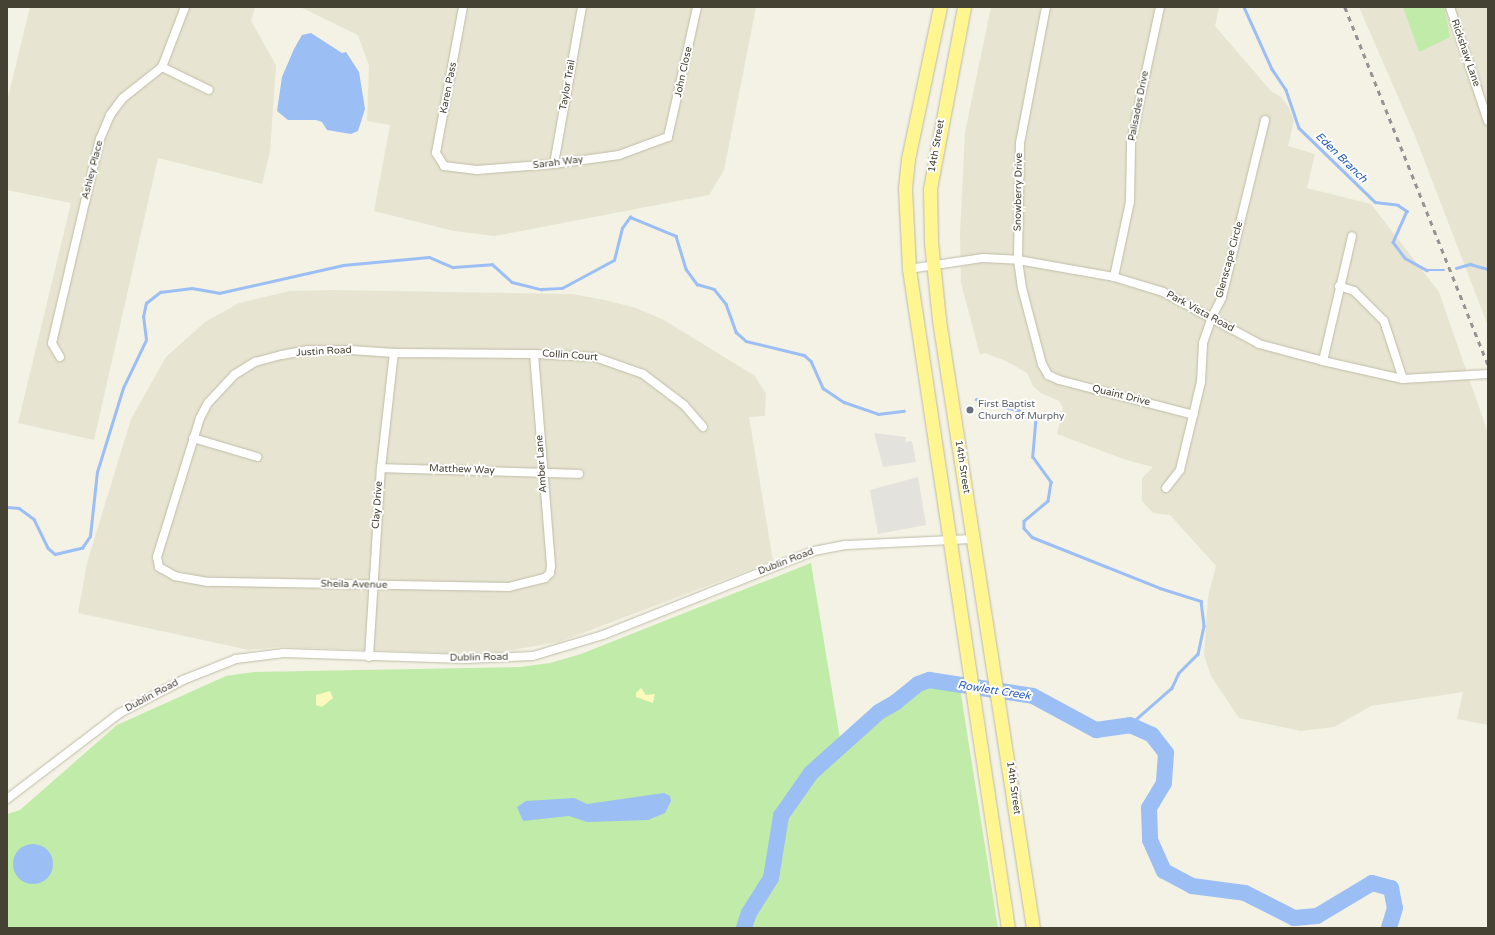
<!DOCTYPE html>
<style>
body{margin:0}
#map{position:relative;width:1495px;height:935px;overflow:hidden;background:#f3f2e4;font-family:"Varela Round",sans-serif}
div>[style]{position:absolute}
.residential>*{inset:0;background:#e7e5d1}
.green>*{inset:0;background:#c0eba9}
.sand>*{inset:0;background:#fbfabc}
.parking>*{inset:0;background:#e3e2dd}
.water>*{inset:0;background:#9bbef5}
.round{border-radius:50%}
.stream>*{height:2.5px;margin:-1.25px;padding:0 1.25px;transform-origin:1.25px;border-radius:1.25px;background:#9bbef5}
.river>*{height:16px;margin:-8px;padding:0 8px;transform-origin:8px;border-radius:8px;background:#9bbef5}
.roads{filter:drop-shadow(0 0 1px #bfbba6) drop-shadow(0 0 1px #bfbba6)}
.street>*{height:8px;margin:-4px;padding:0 4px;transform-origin:4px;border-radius:4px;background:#fff}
.primary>*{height:13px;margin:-6.5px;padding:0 6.5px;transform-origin:6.5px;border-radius:6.5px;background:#fff591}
.rail>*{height:2.5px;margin-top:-1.25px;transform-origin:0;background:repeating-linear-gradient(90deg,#949494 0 5px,transparent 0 10px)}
.dots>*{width:11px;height:11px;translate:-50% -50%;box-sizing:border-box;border:2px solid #fff;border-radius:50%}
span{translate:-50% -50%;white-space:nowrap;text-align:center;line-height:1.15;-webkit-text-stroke:4px #fff;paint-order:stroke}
.street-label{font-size:10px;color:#464233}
.worship-label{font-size:10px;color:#5b616d}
.left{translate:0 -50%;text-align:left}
.water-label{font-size:11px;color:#265db8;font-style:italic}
.frame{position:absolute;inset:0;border:8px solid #464233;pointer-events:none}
</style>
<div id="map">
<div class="residential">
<i style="clip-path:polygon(30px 7px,255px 7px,251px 21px,276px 65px,270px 152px,262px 184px,158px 158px,94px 440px,18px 423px,71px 203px,7px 190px,7px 101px)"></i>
<i style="clip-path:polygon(300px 7px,756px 7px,724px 170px,709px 195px,495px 236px,454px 231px,374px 211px,390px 125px,367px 121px,369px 66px,358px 35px)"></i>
<i style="clip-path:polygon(991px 7px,1219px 7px,1215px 26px,1271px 91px,1281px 97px,1288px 106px,1294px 121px,1288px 146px,1315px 154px,1307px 188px,1371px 204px,1439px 292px,1488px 433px,1488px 725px,1457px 719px,1463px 692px,1371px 706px,1334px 727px,1301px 731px,1239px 718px,1211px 676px,1204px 655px,1208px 597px,1216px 566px,1170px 515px,1153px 513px,1142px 501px,1142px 478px,1153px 467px,1126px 460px,1057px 434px,1063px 408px,1059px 401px,1041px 393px,1033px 386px,1027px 373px,1006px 361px,985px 353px,980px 355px,961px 283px,960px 234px,965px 132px)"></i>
<i style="clip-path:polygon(1359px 7px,1488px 7px,1488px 326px,1415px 136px)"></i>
<i style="clip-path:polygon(334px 290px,572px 294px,605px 300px,636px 308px,664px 320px,755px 376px,766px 394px,765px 416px,749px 417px,773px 561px,559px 642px,501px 652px,446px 653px,281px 647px,249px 650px,78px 613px,87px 563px,131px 419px,166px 357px,205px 322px,239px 303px,290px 291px)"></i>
</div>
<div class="green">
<i style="clip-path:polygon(1403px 7px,1444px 7px,1450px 37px,1419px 52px)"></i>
<i style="clip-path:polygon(811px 563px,842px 751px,926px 686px,960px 688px,998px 928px,7px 928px,7px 814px,20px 810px,117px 725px,226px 676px,254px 672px,520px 667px,550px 663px,581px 654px)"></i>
</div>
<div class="sand">
<i style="clip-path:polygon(641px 688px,646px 695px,655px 694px,653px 703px,636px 697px,636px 693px)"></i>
<i style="clip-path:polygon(330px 691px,333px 698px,322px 707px,316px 705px,316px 695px)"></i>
</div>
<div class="parking">
<i style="clip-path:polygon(874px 433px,906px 437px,905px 442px,912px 441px,916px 462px,883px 467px)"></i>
<i style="clip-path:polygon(918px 477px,926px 525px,878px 534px,870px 490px)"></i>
</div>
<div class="water">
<i style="clip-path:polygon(311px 33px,342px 53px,346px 52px,359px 72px,365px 109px,358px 131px,351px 134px,327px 130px,322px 122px,316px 120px,288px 120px,277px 111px,282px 77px,294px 49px,302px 35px)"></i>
<i style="clip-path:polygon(664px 793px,670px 796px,671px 801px,665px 813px,648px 820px,587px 822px,569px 816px,523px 821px,517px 807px,526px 801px,574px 798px,587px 804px)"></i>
<i class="round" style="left:13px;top:844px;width:40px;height:40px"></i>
</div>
<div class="stream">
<i style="left:1244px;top:7px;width:68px;rotate:65.7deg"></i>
<i style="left:1272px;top:69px;width:25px;rotate:56deg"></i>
<i style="left:1286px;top:90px;width:40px;rotate:71.1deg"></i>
<i style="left:1299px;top:128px;width:106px;rotate:44.2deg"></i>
<i style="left:1375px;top:202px;width:23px;rotate:7deg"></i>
<i style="left:1398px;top:205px;width:11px;rotate:34deg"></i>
<i style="left:1407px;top:211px;width:34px;rotate:114deg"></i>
<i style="left:1393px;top:242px;width:20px;rotate:53deg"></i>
<i style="left:1405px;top:258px;width:25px;rotate:29deg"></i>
<i style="left:1427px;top:270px;width:17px"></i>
<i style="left:1456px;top:268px;width:15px;rotate:-16deg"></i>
<i style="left:1470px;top:264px;width:19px;rotate:16deg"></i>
<i style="left:976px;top:399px;width:58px;rotate:15deg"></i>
<i style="left:1032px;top:414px;width:6px;rotate:51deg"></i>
<i style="left:1036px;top:419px;width:38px;rotate:95deg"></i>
<i style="left:1033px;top:457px;width:31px;rotate:54deg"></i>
<i style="left:1051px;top:482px;width:19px;rotate:99deg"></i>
<i style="left:1048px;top:501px;width:31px;rotate:140deg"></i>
<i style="left:1024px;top:521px;width:7px;rotate:90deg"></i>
<i style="left:1024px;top:528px;width:12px;rotate:48deg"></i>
<i style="left:1032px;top:537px;width:138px;rotate:21.7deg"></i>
<i style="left:1160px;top:588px;width:43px;rotate:17.6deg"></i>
<i style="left:1201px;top:601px;width:25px;rotate:83deg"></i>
<i style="left:1204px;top:626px;width:29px;rotate:102deg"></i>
<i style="left:1198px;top:654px;width:27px;rotate:135deg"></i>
<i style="left:1179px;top:673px;width:17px;rotate:115deg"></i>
<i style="left:1172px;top:688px;width:56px;rotate:138.6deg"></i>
<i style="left:7px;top:507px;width:12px;rotate:5deg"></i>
<i style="left:19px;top:508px;width:19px;rotate:36deg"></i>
<i style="left:34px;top:519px;width:32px;rotate:64deg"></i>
<i style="left:48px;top:548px;width:9px;rotate:41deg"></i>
<i style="left:55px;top:554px;width:28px;rotate:-13deg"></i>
<i style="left:82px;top:548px;width:14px;rotate:-56deg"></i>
<i style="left:90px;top:536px;width:64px;rotate:-83.8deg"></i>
<i style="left:97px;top:472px;width:88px;rotate:-72.8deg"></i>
<i style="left:123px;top:388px;width:53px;rotate:-64.4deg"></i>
<i style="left:146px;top:340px;width:23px;rotate:-97deg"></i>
<i style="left:143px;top:317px;width:14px;rotate:-78deg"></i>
<i style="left:146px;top:303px;width:18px;rotate:-38deg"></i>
<i style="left:160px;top:292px;width:32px;rotate:-7deg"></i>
<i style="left:192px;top:288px;width:27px;rotate:10deg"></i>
<i style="left:219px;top:293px;width:127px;rotate:-12.7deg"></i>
<i style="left:343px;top:265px;width:86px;rotate:-5.3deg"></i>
<i style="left:429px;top:257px;width:26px;rotate:23deg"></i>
<i style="left:453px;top:267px;width:39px;rotate:-4deg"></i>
<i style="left:492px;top:264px;width:27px;rotate:42deg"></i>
<i style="left:512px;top:282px;width:30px;rotate:14deg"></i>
<i style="left:541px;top:289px;width:21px;rotate:-3deg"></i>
<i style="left:562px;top:288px;width:59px;rotate:-28.3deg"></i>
<i style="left:614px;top:260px;width:33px;rotate:-76deg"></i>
<i style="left:622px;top:228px;width:14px;rotate:-54deg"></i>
<i style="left:630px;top:217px;width:50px;rotate:22.4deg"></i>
<i style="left:676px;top:236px;width:34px;rotate:73deg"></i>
<i style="left:686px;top:269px;width:19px;rotate:54deg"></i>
<i style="left:697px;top:284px;width:18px;rotate:16deg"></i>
<i style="left:714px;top:289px;width:19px;rotate:51deg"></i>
<i style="left:726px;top:304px;width:30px;rotate:70deg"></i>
<i style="left:736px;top:332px;width:13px;rotate:42deg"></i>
<i style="left:746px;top:341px;width:60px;rotate:13.6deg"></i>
<i style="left:804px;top:355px;width:9px;rotate:41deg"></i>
<i style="left:811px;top:361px;width:30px;rotate:66deg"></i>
<i style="left:823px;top:388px;width:25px;rotate:34deg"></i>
<i style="left:844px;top:402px;width:36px;rotate:19deg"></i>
<i style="left:878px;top:414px;width:26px;rotate:-7deg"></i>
</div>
<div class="river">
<i style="left:744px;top:928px;width:16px;rotate:-72deg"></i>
<i style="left:749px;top:913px;width:41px;rotate:-57.8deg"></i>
<i style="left:771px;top:878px;width:63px;rotate:-80.8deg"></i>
<i style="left:781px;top:816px;width:52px;rotate:-55.1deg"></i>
<i style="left:811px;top:773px;width:91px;rotate:-41.9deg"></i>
<i style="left:879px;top:712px;width:20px;rotate:-30deg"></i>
<i style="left:896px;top:702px;width:28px;rotate:-39deg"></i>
<i style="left:918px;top:684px;width:12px;rotate:-20deg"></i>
<i style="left:929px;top:680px;width:105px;rotate:8.7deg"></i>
<i style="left:1033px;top:696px;width:72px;rotate:28.4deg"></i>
<i style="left:1096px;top:730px;width:34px;rotate:-8deg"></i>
<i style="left:1130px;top:725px;width:24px;rotate:24deg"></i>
<i style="left:1152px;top:735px;width:23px;rotate:52deg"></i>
<i style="left:1166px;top:753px;width:30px;rotate:94deg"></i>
<i style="left:1164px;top:783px;width:29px;rotate:121deg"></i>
<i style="left:1149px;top:808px;width:32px;rotate:88deg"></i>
<i style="left:1150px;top:840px;width:34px;rotate:66deg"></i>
<i style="left:1164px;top:871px;width:32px;rotate:28deg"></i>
<i style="left:1192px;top:886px;width:53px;rotate:7.5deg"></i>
<i style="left:1245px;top:893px;width:55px;rotate:27deg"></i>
<i style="left:1294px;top:918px;width:23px;rotate:-5deg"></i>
<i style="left:1317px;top:916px;width:64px;rotate:-31deg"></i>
<i style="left:1372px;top:883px;width:20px;rotate:15deg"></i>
<i style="left:1391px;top:888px;width:20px;rotate:79deg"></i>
<i style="left:1395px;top:908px;width:21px;rotate:107deg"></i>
</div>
<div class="roads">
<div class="street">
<i style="left:463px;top:7px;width:148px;rotate:100.5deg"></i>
<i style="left:436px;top:153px;width:15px;rotate:58deg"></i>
<i style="left:444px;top:166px;width:33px;rotate:7deg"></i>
<i style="left:477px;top:170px;width:77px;rotate:-4.5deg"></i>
<i style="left:554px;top:164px;width:66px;rotate:-7.9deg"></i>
<i style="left:619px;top:155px;width:52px;rotate:-20.2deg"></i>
<i style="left:668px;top:137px;width:133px;rotate:-77.4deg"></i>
<i style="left:1046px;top:7px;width:138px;rotate:100.8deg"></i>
<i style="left:1020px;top:143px;width:117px;rotate:91deg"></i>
<i style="left:1018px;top:260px;width:28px;rotate:82deg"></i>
<i style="left:1022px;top:288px;width:79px;rotate:75.3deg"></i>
<i style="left:1042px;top:364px;width:13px;rotate:61deg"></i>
<i style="left:1048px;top:375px;width:12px;rotate:24deg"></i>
<i style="left:1059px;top:380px;width:139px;rotate:14.5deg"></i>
<i style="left:1450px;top:7px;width:120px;rotate:71.6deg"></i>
<i style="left:162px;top:67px;width:52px;rotate:26.1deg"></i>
<i style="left:554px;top:164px;width:159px;rotate:-79.9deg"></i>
<i style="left:909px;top:269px;width:75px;rotate:-8.5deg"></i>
<i style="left:983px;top:258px;width:35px;rotate:3deg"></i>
<i style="left:1018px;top:260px;width:97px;rotate:10deg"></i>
<i style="left:1114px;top:277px;width:51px;rotate:17deg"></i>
<i style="left:1163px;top:292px;width:109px;rotate:28.4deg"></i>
<i style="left:1259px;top:344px;width:66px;rotate:14.9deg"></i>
<i style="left:1323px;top:361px;width:82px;rotate:12.7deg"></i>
<i style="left:1403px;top:379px;width:85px;rotate:-3.4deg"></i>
<i style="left:1114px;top:277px;width:77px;rotate:-78deg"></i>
<i style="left:1130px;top:202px;width:60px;rotate:-89deg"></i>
<i style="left:1131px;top:142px;width:138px;rotate:-77.9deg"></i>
<i style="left:1339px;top:286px;width:16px;rotate:18deg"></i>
<i style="left:1354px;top:291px;width:42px;rotate:45deg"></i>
<i style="left:1384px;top:321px;width:61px;rotate:71.9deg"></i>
<i style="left:534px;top:354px;width:213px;rotate:85.4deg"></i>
<i style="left:551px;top:566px;width:7px;rotate:98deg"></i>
<i style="left:550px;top:573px;width:7px;rotate:135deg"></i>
<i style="left:545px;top:578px;width:37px;rotate:166deg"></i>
<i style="left:509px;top:587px;width:301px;rotate:-179deg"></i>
<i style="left:208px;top:582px;width:34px;rotate:-170deg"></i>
<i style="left:175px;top:576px;width:18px;rotate:-151deg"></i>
<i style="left:159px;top:567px;width:10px;rotate:-101deg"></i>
<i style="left:157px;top:557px;width:145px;rotate:-72.8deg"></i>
<i style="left:200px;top:418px;width:17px;rotate:-62deg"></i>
<i style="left:208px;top:403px;width:38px;rotate:-47deg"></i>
<i style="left:234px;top:375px;width:25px;rotate:-32deg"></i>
<i style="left:255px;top:362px;width:28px;rotate:-15deg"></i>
<i style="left:282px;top:355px;width:26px;rotate:-11deg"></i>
<i style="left:308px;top:350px;width:43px"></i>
<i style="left:351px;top:350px;width:43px;rotate:4deg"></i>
<i style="left:394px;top:353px;width:140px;rotate:0.4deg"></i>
<i style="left:534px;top:354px;width:61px;rotate:2.8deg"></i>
<i style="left:595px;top:357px;width:51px;rotate:19.5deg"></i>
<i style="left:643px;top:374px;width:51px;rotate:37.1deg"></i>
<i style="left:684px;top:405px;width:29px;rotate:49deg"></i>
<i style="left:60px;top:357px;width:16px;rotate:-120deg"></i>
<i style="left:52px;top:343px;width:210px;rotate:-76.8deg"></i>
<i style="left:100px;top:139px;width:26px;rotate:-67deg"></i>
<i style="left:110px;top:115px;width:21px;rotate:-53deg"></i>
<i style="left:123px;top:98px;width:50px;rotate:-38.5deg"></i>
<i style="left:162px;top:67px;width:64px;rotate:-69deg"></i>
<i style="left:1323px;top:361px;width:128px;rotate:-76.9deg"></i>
<i style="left:193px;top:438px;width:67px;rotate:16.5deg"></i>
<i style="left:381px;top:468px;width:198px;rotate:1.7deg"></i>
<i style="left:1166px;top:488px;width:23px;rotate:-52deg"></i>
<i style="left:1180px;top:470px;width:90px;rotate:-76.6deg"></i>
<i style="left:1201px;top:382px;width:39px;rotate:-87deg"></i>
<i style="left:1203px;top:343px;width:28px;rotate:-71deg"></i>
<i style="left:1212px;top:317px;width:22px;rotate:-63deg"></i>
<i style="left:1222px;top:297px;width:182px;rotate:-76.3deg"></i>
<i style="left:369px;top:657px;width:189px;rotate:-86.4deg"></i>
<i style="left:381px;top:468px;width:116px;rotate:-83.6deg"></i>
<i style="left:7px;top:799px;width:142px;rotate:-37.3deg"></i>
<i style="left:120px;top:713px;width:71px;rotate:-27.6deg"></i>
<i style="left:183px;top:680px;width:57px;rotate:-21.6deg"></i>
<i style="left:236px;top:659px;width:48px;rotate:-7.1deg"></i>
<i style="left:284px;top:653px;width:181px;rotate:1.9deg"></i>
<i style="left:465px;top:659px;width:68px;rotate:-2.5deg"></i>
<i style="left:533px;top:656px;width:73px;rotate:-16.7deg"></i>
<i style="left:603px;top:635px;width:227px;rotate:-21.7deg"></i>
<i style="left:814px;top:551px;width:33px;rotate:-11deg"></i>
<i style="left:846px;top:545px;width:127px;rotate:-2.7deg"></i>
</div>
<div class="primary">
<i style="left:940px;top:7px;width:155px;rotate:101.9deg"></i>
<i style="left:908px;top:159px;width:30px;rotate:96deg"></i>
<i style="left:905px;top:189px;width:80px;rotate:87.1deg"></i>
<i style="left:909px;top:269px;width:666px;rotate:81.46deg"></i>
<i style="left:964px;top:7px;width:185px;rotate:100.6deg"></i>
<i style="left:930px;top:189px;width:53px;rotate:88.9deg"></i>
<i style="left:931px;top:242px;width:78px;rotate:84.1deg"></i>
<i style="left:939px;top:320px;width:615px;rotate:81.21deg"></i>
</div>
</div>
<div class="rail">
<i style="left:1345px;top:7px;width:385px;rotate:68.2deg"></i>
</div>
<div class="dots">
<i style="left:970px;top:410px;background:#6b7280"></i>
</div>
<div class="street-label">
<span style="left:1465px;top:53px;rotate:71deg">Rickshaw Lane</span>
<span style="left:684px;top:72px;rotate:-78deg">John Close</span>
<span style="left:568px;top:85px;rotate:-80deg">Taylor Trail</span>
<span style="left:449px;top:88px;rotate:-79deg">Karen Pass</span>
<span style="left:1139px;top:106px;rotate:-79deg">Palisades Drive</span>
<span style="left:937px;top:146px;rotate:-80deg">14th Street</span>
<span style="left:558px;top:163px;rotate:-7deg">Sarah Way</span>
<span style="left:93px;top:170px;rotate:-76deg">Ashley Place</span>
<span style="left:1019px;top:192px;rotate:-89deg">Snowberry Drive</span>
<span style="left:1230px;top:260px;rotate:-75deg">Glenscape Circle</span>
<span style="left:1200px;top:312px;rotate:28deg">Park Vista Road</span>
<span style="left:324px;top:352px;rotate:-3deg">Justin Road</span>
<span style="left:570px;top:356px;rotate:4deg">Collin Court</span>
<span style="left:1121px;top:396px;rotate:14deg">Quaint Drive</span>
<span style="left:542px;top:464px;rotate:-94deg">Amber Lane</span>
<span style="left:962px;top:467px;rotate:81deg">14th Street</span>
<span style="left:462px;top:470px;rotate:2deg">Matthew Way</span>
<span style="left:378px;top:505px;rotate:-86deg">Clay Drive</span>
<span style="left:786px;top:562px;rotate:-21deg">Dublin Road</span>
<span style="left:354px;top:585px;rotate:1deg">Sheila Avenue</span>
<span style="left:479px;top:658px;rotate:-1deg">Dublin Road</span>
<span style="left:152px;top:696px;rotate:-28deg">Dublin Road</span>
<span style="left:1013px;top:788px;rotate:82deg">14th Street</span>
</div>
<div class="worship-label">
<span class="left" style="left:978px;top:410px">First Baptist<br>Church of Murphy</span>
</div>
<div class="water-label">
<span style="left:1341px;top:158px;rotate:44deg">Eden Branch</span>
<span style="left:994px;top:691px;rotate:9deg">Rowlett Creek</span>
</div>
<div class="frame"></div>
</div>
